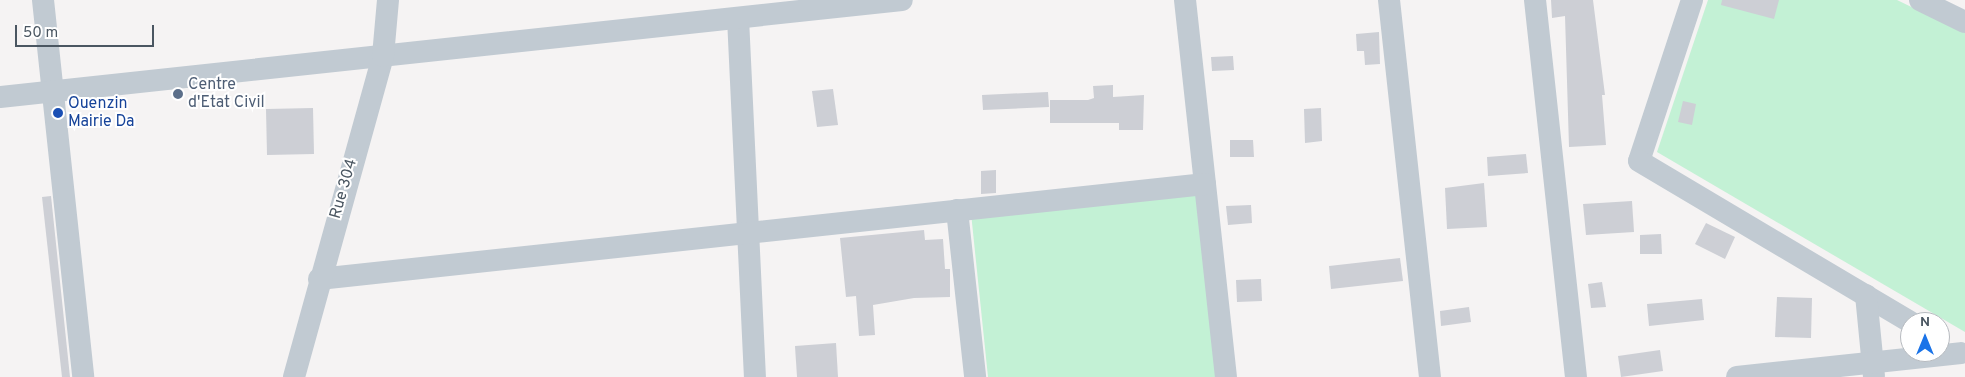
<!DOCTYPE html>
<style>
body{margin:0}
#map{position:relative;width:1965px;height:377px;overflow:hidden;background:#f5f3f3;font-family:Overpass,sans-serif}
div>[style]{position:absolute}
.green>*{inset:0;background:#c3f1d5}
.building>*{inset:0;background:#cdcfd5}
.minor>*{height:22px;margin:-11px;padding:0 11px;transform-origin:11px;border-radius:11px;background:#c1cad2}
.dots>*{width:14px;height:14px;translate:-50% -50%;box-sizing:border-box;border:2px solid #fff;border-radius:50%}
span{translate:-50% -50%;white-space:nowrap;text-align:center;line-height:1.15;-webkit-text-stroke:4px #fff;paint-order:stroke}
.service-label{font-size:16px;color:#4e5e75}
.left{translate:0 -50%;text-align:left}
.transit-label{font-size:16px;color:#164399}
.street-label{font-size:16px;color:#4a5661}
.north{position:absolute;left:1900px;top:312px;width:50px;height:50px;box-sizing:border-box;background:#fff;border:1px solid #b7bbc0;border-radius:50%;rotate:0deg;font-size:14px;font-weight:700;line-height:20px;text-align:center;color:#4a5661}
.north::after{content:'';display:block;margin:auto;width:18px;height:22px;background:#1a73e8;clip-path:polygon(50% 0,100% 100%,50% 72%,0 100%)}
.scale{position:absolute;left:15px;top:25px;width:139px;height:22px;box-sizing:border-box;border:2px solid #4a5661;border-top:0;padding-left:6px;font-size:15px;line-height:18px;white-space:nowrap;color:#4a5661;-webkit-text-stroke:4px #fff;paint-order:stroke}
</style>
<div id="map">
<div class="green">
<i style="clip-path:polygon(1708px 0,1897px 0,1965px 33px,1965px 332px,1657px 152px)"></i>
<i style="clip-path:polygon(1199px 191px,1218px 377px,988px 377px,971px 213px)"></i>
</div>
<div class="building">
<i style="clip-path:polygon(1551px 0,1593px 0,1605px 95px,1602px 95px,1606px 145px,1569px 147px,1565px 16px,1552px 18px)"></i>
<i style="clip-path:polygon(1722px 0,1779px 0,1774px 19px,1721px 5px)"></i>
<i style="clip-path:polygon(1379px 32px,1380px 64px,1365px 65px,1364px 51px,1357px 51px,1356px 34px)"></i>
<i style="clip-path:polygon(1233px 56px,1234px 70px,1212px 71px,1211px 57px)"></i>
<i style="clip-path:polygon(1113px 85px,1113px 97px,1144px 95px,1143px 130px,1119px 130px,1119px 123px,1050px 123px,1050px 100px,1088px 100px,1094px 98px,1093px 86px)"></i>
<i style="clip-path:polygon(833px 89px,838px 125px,817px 127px,812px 91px)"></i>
<i style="clip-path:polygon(1048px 92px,1049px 107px,983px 110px,982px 95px)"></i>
<i style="clip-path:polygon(1683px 101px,1696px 104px,1692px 125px,1678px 122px)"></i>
<i style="clip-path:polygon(313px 108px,314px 154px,267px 155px,266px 109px)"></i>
<i style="clip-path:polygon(1321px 108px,1322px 141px,1305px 143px,1304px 109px)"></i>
<i style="clip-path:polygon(1230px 140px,1253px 140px,1254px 157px,1230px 157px)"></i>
<i style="clip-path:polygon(1526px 154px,1528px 173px,1488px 176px,1487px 157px)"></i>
<i style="clip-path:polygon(996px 170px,996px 193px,981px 194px,981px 171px)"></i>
<i style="clip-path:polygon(1484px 183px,1487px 227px,1447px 229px,1445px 188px)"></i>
<i style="clip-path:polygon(51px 196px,70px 377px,62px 377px,42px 197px)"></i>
<i style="clip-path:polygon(1632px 201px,1634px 232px,1586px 235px,1583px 204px)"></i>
<i style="clip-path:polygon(1251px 205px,1252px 223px,1228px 225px,1226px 206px)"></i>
<i style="clip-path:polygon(1706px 223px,1735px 237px,1725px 259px,1695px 244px)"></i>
<i style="clip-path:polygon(924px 230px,925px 240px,943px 239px,945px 269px,950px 269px,950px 297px,914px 298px,873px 305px,875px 335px,859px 336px,856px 296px,846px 297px,840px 238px)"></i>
<i style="clip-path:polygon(1661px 234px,1662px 254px,1640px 254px,1640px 235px)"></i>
<i style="clip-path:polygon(1400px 258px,1403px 281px,1331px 289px,1329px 266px)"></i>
<i style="clip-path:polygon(1261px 279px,1262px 301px,1237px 302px,1236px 280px)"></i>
<i style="clip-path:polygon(1602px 282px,1606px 307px,1591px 308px,1588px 284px)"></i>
<i style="clip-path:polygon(1777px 297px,1812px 298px,1811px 338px,1775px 337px)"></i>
<i style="clip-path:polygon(1702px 299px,1704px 320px,1649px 326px,1647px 304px)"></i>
<i style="clip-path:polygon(1469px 307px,1471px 322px,1441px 326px,1440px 311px)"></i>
<i style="clip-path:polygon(836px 343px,838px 377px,797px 377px,795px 346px)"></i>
<i style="clip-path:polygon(1660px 350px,1663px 371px,1621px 377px,1618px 356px)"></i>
</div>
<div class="minor">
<i style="left:43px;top:0;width:379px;rotate:83.9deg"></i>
<i style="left:1185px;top:0;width:379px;rotate:83.8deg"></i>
<i style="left:1389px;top:0;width:379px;rotate:83.8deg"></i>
<i style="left:1535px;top:0;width:379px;rotate:83.8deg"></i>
<i style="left:1692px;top:0;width:169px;rotate:108.2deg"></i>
<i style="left:1639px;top:161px;width:315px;rotate:30.7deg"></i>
<i style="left:1920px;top:0;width:50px;rotate:26.1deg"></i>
<i style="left:738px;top:18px;width:359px;rotate:87.3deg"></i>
<i style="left:0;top:97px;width:907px;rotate:-6.14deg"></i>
<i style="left:957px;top:210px;width:168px;rotate:83.8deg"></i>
<i style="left:319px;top:279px;width:891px;rotate:-6.12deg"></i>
<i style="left:1866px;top:295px;width:81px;rotate:84.4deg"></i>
<i style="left:294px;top:377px;width:333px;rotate:-74.5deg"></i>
<i style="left:383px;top:56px;width:56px;rotate:-84.9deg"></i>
<i style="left:1737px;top:377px;width:225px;rotate:-6.1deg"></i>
</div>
<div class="dots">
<i style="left:178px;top:94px;background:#5c6f8a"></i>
<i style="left:58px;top:113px;background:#1a4fb4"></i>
</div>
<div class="service-label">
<span class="left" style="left:188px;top:94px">Centre<br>d'Etat Civil</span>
</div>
<div class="transit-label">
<span class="left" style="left:68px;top:113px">Ouenzin<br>Mairie Da</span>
</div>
<div class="street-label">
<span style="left:344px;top:189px;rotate:-74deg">Rue 304</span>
</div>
<div class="north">N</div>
<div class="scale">50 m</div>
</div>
